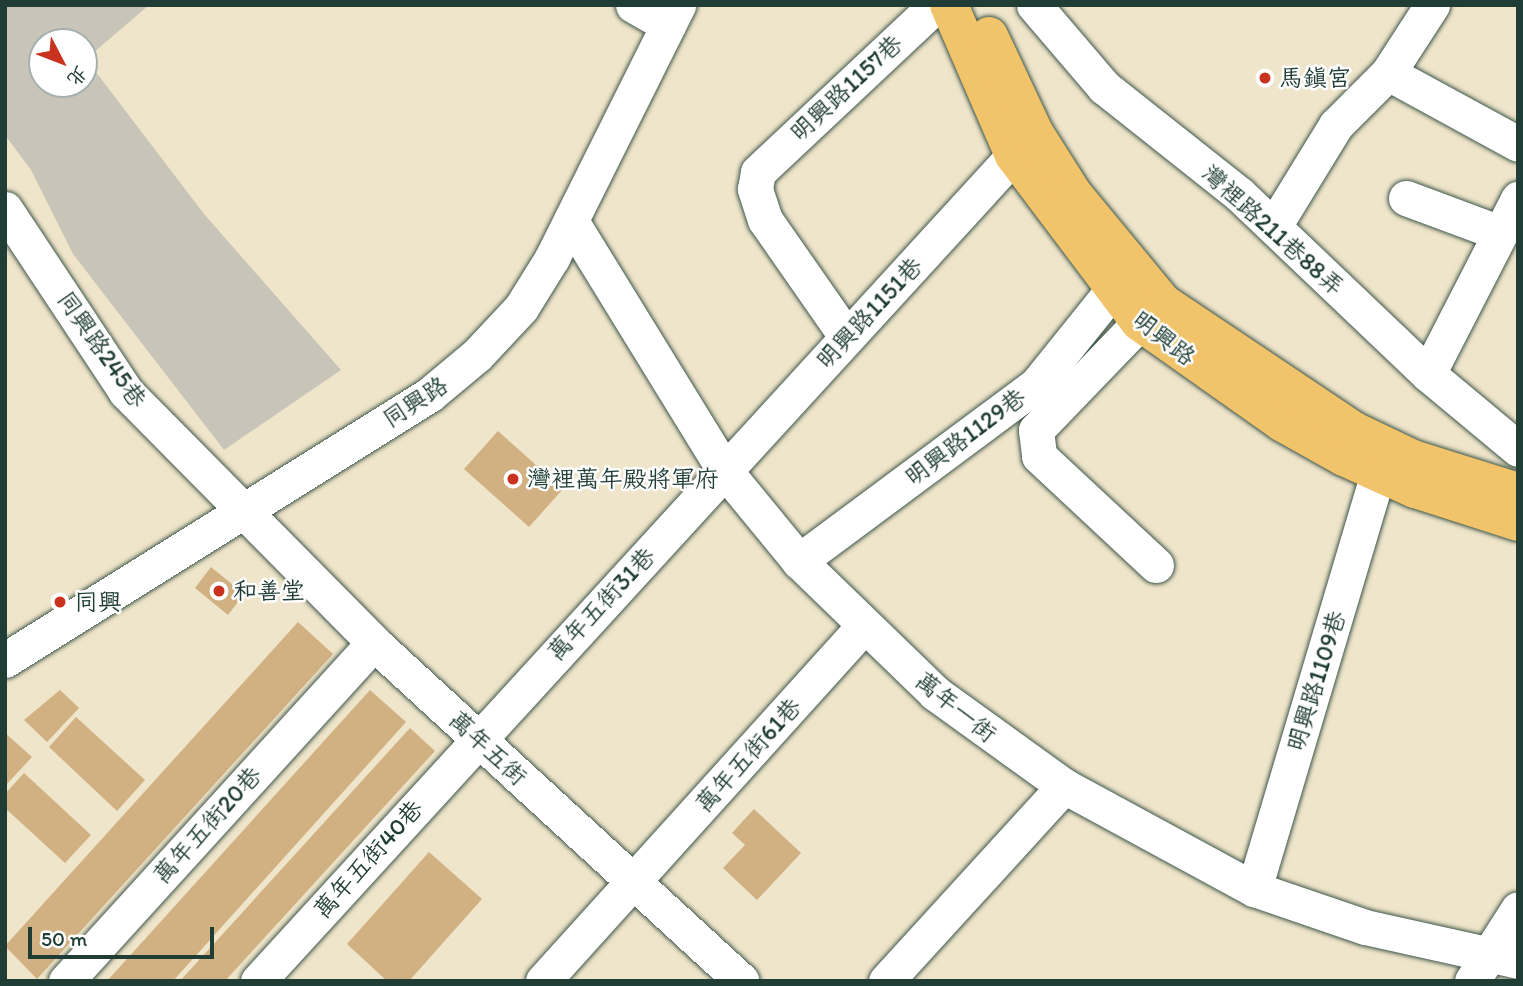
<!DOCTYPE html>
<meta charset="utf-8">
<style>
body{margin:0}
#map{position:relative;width:1523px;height:986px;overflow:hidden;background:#efe5ca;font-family:Itim,"LXGW WenKai TC",sans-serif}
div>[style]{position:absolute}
.industrial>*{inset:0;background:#c8c4b8}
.building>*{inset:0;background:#d1b082}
.roads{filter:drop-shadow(0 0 2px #3e564a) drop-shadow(0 0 2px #3e564a)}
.minor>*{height:35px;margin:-17.5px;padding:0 17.5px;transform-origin:17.5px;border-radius:17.5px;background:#fff}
.major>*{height:38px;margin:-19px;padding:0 19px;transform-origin:19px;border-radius:19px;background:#f1c36a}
.dots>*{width:19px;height:19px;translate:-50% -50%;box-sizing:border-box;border:4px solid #fff;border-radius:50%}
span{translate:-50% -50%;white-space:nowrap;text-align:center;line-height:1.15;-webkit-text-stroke:5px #fff;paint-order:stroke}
.poi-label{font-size:24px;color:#1f3d34}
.left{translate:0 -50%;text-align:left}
.street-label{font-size:24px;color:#1f3d34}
.frame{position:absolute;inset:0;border:7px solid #1f3d34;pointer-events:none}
.north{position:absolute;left:28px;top:28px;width:70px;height:70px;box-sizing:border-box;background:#fff;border:2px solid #a5b1ae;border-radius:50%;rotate:132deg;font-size:19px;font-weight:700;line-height:28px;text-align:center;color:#1f3d34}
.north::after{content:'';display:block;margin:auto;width:24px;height:32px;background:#c8321e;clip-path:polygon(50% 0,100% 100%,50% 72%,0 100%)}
.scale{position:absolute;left:28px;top:927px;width:186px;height:32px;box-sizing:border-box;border:4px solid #1f3d34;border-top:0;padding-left:9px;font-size:21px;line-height:24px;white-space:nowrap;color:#1f3d34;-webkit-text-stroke:5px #fff;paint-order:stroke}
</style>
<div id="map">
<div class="industrial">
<i style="clip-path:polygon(evenodd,5px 5px,149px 5px,86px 59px,204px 214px,341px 370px,224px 450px,73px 254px,31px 170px,5px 135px,5px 5px,42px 42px,84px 42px,84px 84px,42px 84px,42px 42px)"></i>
</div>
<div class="building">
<i style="clip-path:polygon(498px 431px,563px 489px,529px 527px,464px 469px)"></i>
<i style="clip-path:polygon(211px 567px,244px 594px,228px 615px,195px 588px)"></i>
<i style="clip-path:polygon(298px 622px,333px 654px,37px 979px,5px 946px)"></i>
<i style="clip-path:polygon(60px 690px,79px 708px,47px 742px,24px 720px)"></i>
<i style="clip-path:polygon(370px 690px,406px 722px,173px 981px,107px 981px)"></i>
<i style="clip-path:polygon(76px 717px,145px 780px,117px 811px,49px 747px)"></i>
<i style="clip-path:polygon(410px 728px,435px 751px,225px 981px,180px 981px)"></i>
<i style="clip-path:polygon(5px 733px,32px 757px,5px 786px)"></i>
<i style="clip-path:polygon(24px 773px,91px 835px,65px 863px,5px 808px,5px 794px)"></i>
<i style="clip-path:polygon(754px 809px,801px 853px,757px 900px,723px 868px,745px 845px,732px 833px)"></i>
<i style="clip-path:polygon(429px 852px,482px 899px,409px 981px,387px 981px,347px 944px)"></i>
</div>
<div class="roads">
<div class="minor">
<i style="left:633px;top:5px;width:40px;rotate:29.7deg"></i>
<i style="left:1034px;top:5px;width:108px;rotate:49.5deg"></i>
<i style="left:1104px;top:87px;width:172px;rotate:38.4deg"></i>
<i style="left:1239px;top:194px;width:261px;rotate:43.6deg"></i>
<i style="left:1428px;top:374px;width:117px;rotate:39.8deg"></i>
<i style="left:1388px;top:73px;width:81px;rotate:-57.1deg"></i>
<i style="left:1406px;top:198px;width:100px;rotate:20.4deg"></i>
<i style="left:5px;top:209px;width:219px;rotate:56.5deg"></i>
<i style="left:126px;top:392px;width:353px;rotate:45.3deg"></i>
<i style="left:374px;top:643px;width:499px;rotate:42.6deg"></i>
<i style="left:571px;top:221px;width:294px;rotate:58.4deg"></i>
<i style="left:725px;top:471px;width:117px;rotate:50.6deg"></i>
<i style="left:799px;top:561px;width:190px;rotate:44.1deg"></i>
<i style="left:935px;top:693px;width:159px;rotate:35.8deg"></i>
<i style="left:1064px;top:786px;width:216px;rotate:28.5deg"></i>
<i style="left:1254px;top:889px;width:117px;rotate:18.9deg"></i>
<i style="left:1365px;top:927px;width:157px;rotate:12.5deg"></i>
<i style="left:1274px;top:226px;width:119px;rotate:-58.5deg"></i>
<i style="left:1336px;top:125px;width:74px;rotate:-45deg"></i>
<i style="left:1388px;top:73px;width:148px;rotate:28.6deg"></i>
<i style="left:1140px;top:322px;width:150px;rotate:133.9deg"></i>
<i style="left:1036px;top:430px;width:26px;rotate:83deg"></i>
<i style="left:1039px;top:456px;width:160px;rotate:43deg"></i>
<i style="left:846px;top:336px;width:141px;rotate:-124.9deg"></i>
<i style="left:765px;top:220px;width:33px;rotate:-108deg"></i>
<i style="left:755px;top:189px;width:17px;rotate:-80deg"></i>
<i style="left:758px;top:172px;width:244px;rotate:-43.2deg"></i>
<i style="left:1428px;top:374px;width:197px;rotate:-62.8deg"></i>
<i style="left:799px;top:561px;width:297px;rotate:-36.6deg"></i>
<i style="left:1037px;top:384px;width:118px;rotate:-51.2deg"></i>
<i style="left:5px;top:660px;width:500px;rotate:-32.01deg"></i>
<i style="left:429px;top:395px;width:62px;rotate:-39.8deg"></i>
<i style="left:477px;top:355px;width:64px;rotate:-46.9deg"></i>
<i style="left:521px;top:308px;width:59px;rotate:-58.2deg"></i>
<i style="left:552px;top:258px;width:283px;rotate:-63.5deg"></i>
<i style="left:1254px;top:889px;width:435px;rotate:-73.4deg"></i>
<i style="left:66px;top:981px;width:457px;rotate:-47.7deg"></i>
<i style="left:258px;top:981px;width:1120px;rotate:-47.53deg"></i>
<i style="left:543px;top:981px;width:476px;rotate:-47.9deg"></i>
<i style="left:886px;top:981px;width:264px;rotate:-47.6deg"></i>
<i style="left:1472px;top:981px;width:85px;rotate:-57.4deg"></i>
</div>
<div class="major">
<i style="left:949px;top:5px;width:163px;rotate:66.6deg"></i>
<i style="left:1014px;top:155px;width:209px;rotate:53deg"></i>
<i style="left:1140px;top:322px;width:175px;rotate:35.2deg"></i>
<i style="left:1283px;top:423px;width:70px;rotate:29.1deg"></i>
<i style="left:1344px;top:457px;width:78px;rotate:24.3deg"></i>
<i style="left:1415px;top:489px;width:108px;rotate:17.8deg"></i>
<i style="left:989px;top:36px;width:108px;rotate:64.9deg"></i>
<i style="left:1035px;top:134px;width:71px;rotate:57.7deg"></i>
<i style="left:1073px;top:194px;width:141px;rotate:50.5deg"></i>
<i style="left:1163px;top:303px;width:230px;rotate:33.8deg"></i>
<i style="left:1354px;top:431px;width:65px;rotate:25.4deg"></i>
<i style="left:1413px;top:459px;width:110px;rotate:17.4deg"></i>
</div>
</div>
<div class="dots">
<i style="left:1265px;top:78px;background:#c8321e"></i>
<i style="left:513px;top:479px;background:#c8321e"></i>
<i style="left:219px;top:591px;background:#c8321e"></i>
<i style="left:60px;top:602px;background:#c8321e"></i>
</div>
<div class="poi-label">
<span class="left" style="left:1279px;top:78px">馬鎮宮</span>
<span class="left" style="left:527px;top:479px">灣裡萬年殿將軍府</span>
<span class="left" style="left:233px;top:591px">和善堂</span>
<span class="left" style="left:74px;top:602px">同興</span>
</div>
<div class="street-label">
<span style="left:846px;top:88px;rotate:-43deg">明興路1157巷</span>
<span style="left:1273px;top:230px;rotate:42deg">灣裡路211巷88弄</span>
<span style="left:869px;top:313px;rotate:-47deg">明興路1151巷</span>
<span style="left:1164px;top:338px;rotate:38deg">明興路</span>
<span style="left:102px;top:349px;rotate:55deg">同興路245巷</span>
<span style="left:415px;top:402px;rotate:-33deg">同興路</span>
<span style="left:965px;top:437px;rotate:-37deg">明興路1129巷</span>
<span style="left:601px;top:604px;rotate:-47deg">萬年五街31巷</span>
<span style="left:1316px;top:681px;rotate:-73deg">明興路1109巷</span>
<span style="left:956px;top:707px;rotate:39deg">萬年一街</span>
<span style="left:488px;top:748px;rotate:43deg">萬年五街</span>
<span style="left:748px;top:755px;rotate:-48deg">萬年五街61巷</span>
<span style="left:207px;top:825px;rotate:-48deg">萬年五街20巷</span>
<span style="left:368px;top:859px;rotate:-48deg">萬年五街40巷</span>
</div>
<div class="frame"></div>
<div class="north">北</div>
<div class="scale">50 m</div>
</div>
